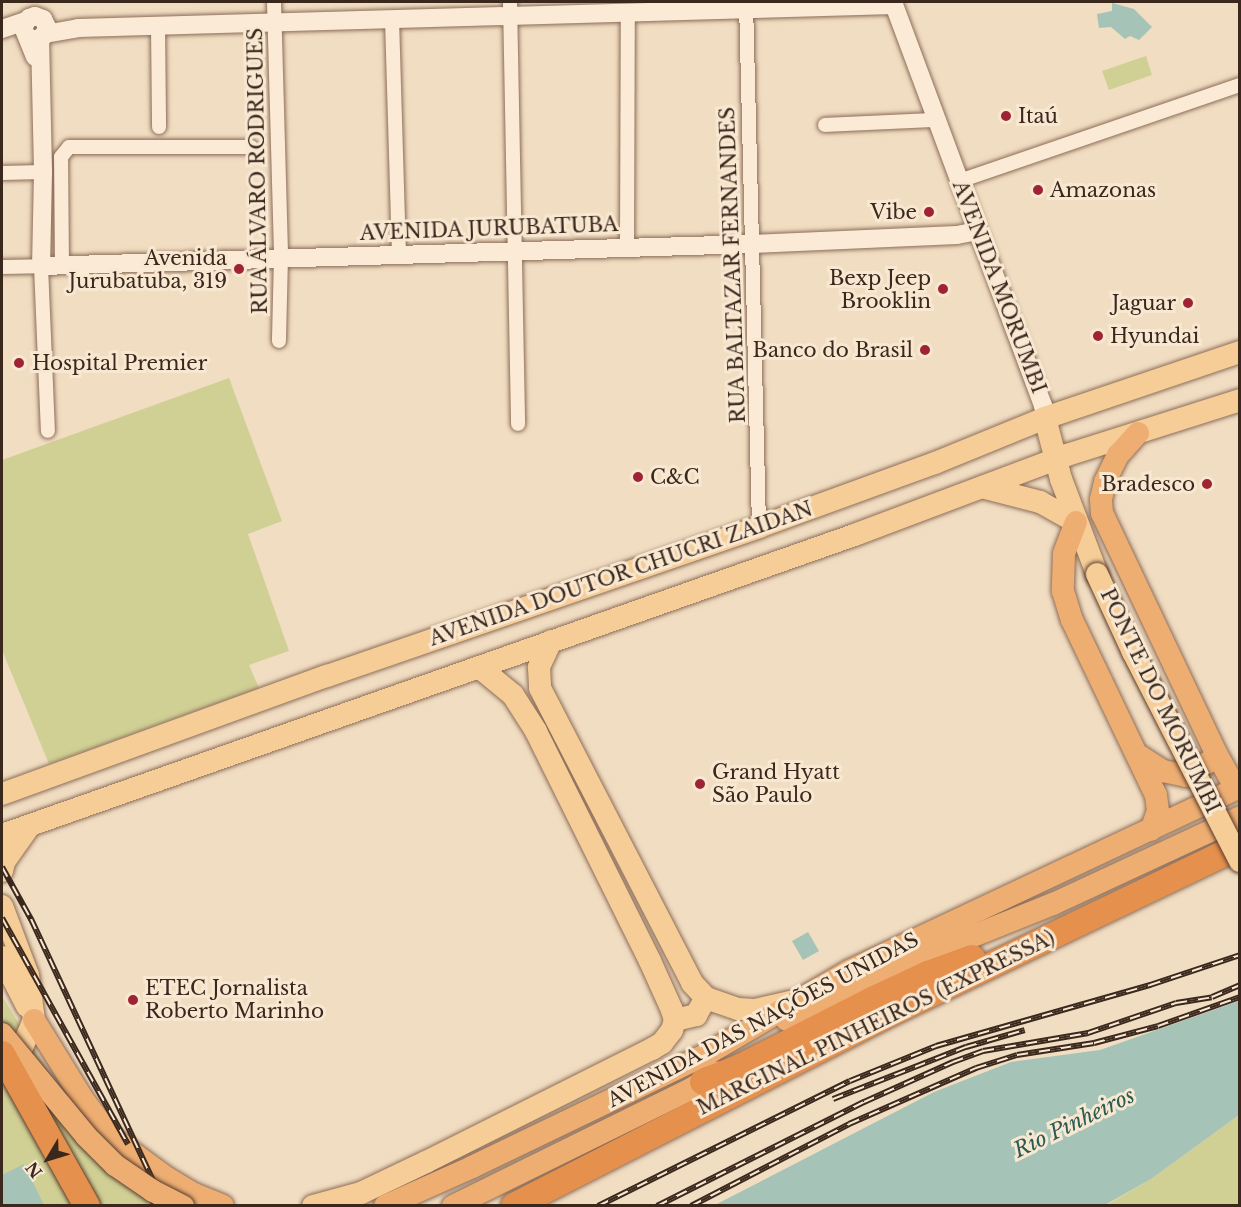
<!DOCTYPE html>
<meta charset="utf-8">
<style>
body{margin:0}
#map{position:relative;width:1241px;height:1207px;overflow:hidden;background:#f1ddc2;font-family:"Libre Baskerville",serif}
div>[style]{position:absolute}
.green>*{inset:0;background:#d0d095}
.water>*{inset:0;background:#a5c3b6}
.roads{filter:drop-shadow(0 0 2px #8c6d58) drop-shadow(0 0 2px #8c6d58)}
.minor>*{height:14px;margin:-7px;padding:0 7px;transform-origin:7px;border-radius:7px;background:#fbebd6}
.tertiary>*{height:18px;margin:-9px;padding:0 9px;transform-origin:9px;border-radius:9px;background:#fbebd6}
.primary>*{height:22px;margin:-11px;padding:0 11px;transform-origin:11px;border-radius:11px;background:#f6cd97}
.trunk>*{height:22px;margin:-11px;padding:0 11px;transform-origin:11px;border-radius:11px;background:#eeae72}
.motorway>*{height:26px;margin:-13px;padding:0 13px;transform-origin:13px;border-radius:13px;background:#e6904d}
.rail>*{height:6px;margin-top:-3px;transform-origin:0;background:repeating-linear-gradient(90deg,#f8e8d2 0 11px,#3b281d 0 22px);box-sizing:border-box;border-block:2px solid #3b281d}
.bridges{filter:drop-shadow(0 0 2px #593c2c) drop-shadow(0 0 2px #593c2c)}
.primary-bridge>*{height:22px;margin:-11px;padding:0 11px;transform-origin:11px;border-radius:11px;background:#f6cd97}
.trunk-bridge>*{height:22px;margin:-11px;padding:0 11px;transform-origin:11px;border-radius:11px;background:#eeae72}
.motorway-bridge>*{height:26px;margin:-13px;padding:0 13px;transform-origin:13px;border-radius:13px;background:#e6904d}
.dots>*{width:16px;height:16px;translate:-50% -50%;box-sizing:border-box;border:3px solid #f8e8d2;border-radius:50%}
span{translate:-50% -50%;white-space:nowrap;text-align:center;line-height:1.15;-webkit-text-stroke:6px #f8e8d2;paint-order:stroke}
.poi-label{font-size:20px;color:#3b281d}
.left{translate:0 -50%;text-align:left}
.right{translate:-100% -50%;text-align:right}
.street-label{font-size:20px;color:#3b281d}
.water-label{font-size:21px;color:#2b5c53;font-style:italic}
.frame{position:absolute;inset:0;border:3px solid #3b281d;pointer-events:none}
.north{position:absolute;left:18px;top:1129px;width:60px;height:60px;-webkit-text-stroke:4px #f8e8d2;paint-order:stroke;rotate:232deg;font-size:16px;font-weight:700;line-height:24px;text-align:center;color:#3b281d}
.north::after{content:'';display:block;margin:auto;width:21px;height:27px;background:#3b281d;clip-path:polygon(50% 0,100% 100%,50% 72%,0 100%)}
</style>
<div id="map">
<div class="green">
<i style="clip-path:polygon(1146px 56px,1152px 75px,1109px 90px,1102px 71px)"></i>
<i style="clip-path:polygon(229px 378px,282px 521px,248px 534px,289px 651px,249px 665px,259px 688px,49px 764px,2px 650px,2px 460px)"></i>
<i style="clip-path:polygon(2px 996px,69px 1106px,190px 1205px,2px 1205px)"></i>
<i style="clip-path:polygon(1239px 1115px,1239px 1205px,1105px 1206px,1151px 1179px)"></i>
</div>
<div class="water">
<i style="clip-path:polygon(1112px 3px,1134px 9px,1152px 27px,1139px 40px,1130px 36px,1125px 39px,1111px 27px,1099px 28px,1097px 14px,1112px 11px)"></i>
<i style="clip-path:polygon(808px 932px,819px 951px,803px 960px,792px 941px)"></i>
<i style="clip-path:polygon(1239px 1001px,1239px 1115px,1151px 1179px,1105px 1205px,715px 1205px,934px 1092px,1011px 1062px,1100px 1050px)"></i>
<i style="clip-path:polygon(24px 1164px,44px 1205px,2px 1205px,2px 1175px)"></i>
</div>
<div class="roads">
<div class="minor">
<i style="left:274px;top:2px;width:255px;rotate:88.4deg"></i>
<i style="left:281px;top:257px;width:84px;rotate:91.4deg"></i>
<i style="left:510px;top:2px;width:422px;rotate:88.9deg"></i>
<i style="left:746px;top:2px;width:525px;rotate:88.58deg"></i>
<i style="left:392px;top:19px;width:235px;rotate:88.3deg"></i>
<i style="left:158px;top:26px;width:101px;rotate:89.4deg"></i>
<i style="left:825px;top:125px;width:112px;rotate:-2.6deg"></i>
<i style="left:2px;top:173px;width:41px;rotate:-1.4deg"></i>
<i style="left:959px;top:181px;width:297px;rotate:-18.9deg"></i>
<i style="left:627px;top:247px;width:234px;rotate:-89.8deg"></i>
<i style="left:62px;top:266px;width:109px;rotate:-90.5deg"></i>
<i style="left:61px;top:157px;width:13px;rotate:-51deg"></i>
<i style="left:69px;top:147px;width:182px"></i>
<i style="left:2px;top:267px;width:39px;rotate:-1deg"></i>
<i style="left:41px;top:266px;width:165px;rotate:87.6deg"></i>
</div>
<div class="tertiary">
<i style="left:893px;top:2px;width:430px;rotate:69.6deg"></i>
<i style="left:1043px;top:405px;width:13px;rotate:81deg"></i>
<i style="left:2px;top:29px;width:24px;rotate:-19deg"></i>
<i style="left:45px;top:34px;width:34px;rotate:-10deg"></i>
<i style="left:78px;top:28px;width:816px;rotate:-1.61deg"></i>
<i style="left:40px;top:38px;width:134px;rotate:88.7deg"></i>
<i style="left:43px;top:172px;width:94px;rotate:91.2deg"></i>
<i style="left:41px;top:266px;width:711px;rotate:-1.77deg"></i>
<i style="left:752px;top:244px;width:205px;rotate:-2.5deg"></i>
<i style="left:957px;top:235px;width:20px;rotate:-11deg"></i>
<i style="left:35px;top:57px;width:32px;rotate:-112deg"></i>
<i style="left:23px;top:27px;width:11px;rotate:-56deg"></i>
<i style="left:29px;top:18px;width:6px;rotate:-18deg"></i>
<i style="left:35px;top:16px;width:9px;rotate:21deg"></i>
<i style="left:43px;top:19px;width:9px;rotate:63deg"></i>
<i style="left:47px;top:27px;width:11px;rotate:112deg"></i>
<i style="left:43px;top:37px;width:7px;rotate:164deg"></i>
</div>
<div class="primary">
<i style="left:1045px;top:418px;width:63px;rotate:75.3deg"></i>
<i style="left:1061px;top:479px;width:102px;rotate:69.2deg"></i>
<i style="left:982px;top:487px;width:60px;rotate:14.5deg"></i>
<i style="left:1040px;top:502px;width:41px;rotate:29.1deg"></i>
<i style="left:551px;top:641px;width:29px;rotate:115deg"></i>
<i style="left:539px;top:667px;width:21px;rotate:87deg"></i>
<i style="left:540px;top:688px;width:332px;rotate:62.7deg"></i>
<i style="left:692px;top:983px;width:21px;rotate:47deg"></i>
<i style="left:706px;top:998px;width:34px;rotate:19deg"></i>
<i style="left:738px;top:1009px;width:17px;rotate:3deg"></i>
<i style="left:755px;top:1010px;width:37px;rotate:-13deg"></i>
<i style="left:2px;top:794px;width:346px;rotate:-20deg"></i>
<i style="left:327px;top:676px;width:457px;rotate:-19deg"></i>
<i style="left:759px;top:527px;width:187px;rotate:-20deg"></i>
<i style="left:935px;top:463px;width:119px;rotate:-22.2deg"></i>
<i style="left:1045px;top:418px;width:206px;rotate:-18.7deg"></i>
<i style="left:2px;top:835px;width:906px;rotate:-19.39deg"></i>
<i style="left:857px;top:534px;width:224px;rotate:-20.6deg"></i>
<i style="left:1067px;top:455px;width:182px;rotate:-17.6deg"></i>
<i style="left:2px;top:871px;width:9px;rotate:-77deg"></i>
<i style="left:4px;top:862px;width:42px;rotate:-54.8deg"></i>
<i style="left:2px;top:906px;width:74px;rotate:69.4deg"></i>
<i style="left:28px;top:975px;width:45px;rotate:82.4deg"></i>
<i style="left:34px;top:1020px;width:43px;rotate:113.6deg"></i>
<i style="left:17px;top:1059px;width:14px;rotate:129deg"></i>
<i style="left:2px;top:957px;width:55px;rotate:63deg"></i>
<i style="left:675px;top:1020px;width:22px;rotate:-13deg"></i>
<i style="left:696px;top:1015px;width:20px;rotate:-60deg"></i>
<i style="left:313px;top:1206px;width:50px;rotate:-15.2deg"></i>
<i style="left:361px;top:1193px;width:72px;rotate:-25.5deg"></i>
<i style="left:426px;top:1162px;width:253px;rotate:-26.6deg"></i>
<i style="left:652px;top:1049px;width:12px;rotate:-31deg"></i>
<i style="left:662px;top:1043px;width:16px;rotate:-52deg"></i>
<i style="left:672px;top:1030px;width:10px;rotate:-73deg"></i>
<i style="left:675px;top:1020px;width:10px;rotate:-107deg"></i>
<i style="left:672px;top:1010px;width:54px;rotate:-114.2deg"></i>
<i style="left:650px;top:961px;width:257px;rotate:-116.4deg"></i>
<i style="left:536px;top:731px;width:43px;rotate:-122.6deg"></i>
<i style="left:513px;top:695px;width:44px;rotate:-140.5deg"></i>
</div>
<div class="trunk">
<i style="left:1138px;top:433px;width:30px;rotate:132deg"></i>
<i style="left:1118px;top:455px;width:30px;rotate:116deg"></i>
<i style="left:1105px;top:482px;width:18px;rotate:103deg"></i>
<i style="left:1101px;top:500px;width:13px;rotate:86deg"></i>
<i style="left:1102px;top:513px;width:266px;rotate:64.6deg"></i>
<i style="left:1216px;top:753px;width:41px;rotate:60.9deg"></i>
<i style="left:1076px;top:522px;width:34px;rotate:111deg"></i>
<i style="left:1064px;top:554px;width:37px;rotate:92deg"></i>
<i style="left:1063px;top:591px;width:30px;rotate:73deg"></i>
<i style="left:1072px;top:620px;width:194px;rotate:64.4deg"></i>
<i style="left:1156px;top:795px;width:16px;rotate:83deg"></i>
<i style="left:1158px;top:811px;width:20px;rotate:110deg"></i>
<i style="left:1138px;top:755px;width:30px;rotate:33deg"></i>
<i style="left:1163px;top:771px;width:24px;rotate:12deg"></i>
<i style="left:1186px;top:776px;width:26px;rotate:-32deg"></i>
<i style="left:34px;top:1020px;width:92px;rotate:58.4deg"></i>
<i style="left:82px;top:1098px;width:49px;rotate:53.4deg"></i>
<i style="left:111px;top:1137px;width:69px;rotate:36.2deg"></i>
<i style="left:167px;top:1178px;width:31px;rotate:31deg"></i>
<i style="left:194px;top:1194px;width:31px;rotate:22deg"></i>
<i style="left:787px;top:1020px;width:137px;rotate:-25.4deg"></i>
<i style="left:911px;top:961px;width:153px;rotate:-21.9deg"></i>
<i style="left:1053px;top:904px;width:206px;rotate:-24.9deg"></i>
<i style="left:385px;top:1206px;width:95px;rotate:-24.1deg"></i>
<i style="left:472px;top:1167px;width:261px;rotate:-25.7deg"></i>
<i style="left:707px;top:1054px;width:164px;rotate:-30.3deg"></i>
<i style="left:849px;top:971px;width:432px;rotate:-25.2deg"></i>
<i style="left:453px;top:1206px;width:265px;rotate:-26.2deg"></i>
<i style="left:691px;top:1089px;width:31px;rotate:-32deg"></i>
</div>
<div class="motorway">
<i style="left:703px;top:1082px;width:40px;rotate:-22deg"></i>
<i style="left:740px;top:1067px;width:148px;rotate:-26.9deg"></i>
<i style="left:872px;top:1000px;width:62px;rotate:-24.9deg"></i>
<i style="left:928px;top:974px;width:47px;rotate:-20deg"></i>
<i style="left:514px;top:1206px;width:415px;rotate:-27.1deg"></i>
<i style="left:883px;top:1017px;width:396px;rotate:-25.6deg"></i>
</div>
</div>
<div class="rail">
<i style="left:2px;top:867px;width:60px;rotate:60.9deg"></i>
<i style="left:31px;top:919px;width:317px;rotate:65deg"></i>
<i style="left:2px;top:918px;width:259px;rotate:60.9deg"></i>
<i style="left:833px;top:1099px;width:143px;rotate:-21.4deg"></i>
<i style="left:966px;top:1047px;width:61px;rotate:-16.1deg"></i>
<i style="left:146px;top:1185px;width:23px;rotate:67deg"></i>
<i style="left:598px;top:1206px;width:281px;rotate:-26.4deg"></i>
<i style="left:850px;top:1081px;width:93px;rotate:-22.1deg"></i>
<i style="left:936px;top:1046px;width:223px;rotate:-15.9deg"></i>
<i style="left:1150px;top:985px;width:95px;rotate:-18.4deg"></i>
<i style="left:657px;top:1206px;width:232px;rotate:-26.7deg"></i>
<i style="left:864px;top:1102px;width:98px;rotate:-24.2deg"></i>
<i style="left:953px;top:1062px;width:32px;rotate:-20deg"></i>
<i style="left:983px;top:1051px;width:107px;rotate:-9.7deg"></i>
<i style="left:1088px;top:1033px;width:93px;rotate:-18.8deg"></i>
<i style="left:1176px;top:1003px;width:36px;rotate:-9deg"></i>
<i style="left:1212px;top:997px;width:30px;rotate:-23deg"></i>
<i style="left:691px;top:1206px;width:178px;rotate:-27.4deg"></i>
<i style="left:849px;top:1124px;width:139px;rotate:-23.8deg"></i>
<i style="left:976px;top:1068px;width:43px;rotate:-17.6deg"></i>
<i style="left:1017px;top:1055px;width:78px;rotate:-8.9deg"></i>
<i style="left:1094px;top:1043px;width:66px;rotate:-14.9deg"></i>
<i style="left:1158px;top:1026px;width:87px;rotate:-19.5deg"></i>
</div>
<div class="bridges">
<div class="primary-bridge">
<i style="left:1097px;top:574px;width:86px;rotate:65.2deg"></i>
<i style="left:1133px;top:652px;width:235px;rotate:62.9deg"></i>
</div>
<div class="trunk-bridge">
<i style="left:2px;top:1034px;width:132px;rotate:50.5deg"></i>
<i style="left:86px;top:1136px;width:41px;rotate:45deg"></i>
<i style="left:115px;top:1165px;width:46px;rotate:34.4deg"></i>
<i style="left:153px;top:1191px;width:34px;rotate:27deg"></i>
</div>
<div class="motorway-bridge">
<i style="left:2px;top:1054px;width:174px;rotate:60.8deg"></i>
</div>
</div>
<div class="dots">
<i style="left:1006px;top:116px;background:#9f2433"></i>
<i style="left:1038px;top:190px;background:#9f2433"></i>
<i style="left:929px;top:212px;background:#9f2433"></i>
<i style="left:239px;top:269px;background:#9f2433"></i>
<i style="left:943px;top:289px;background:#9f2433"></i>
<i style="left:1188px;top:303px;background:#9f2433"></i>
<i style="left:1098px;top:336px;background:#9f2433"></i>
<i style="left:925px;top:350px;background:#9f2433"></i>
<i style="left:19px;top:363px;background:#9f2433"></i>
<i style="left:638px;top:477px;background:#9f2433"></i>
<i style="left:1207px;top:484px;background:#9f2433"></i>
<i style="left:700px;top:784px;background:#9f2433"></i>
<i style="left:133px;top:1000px;background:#9f2433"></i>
</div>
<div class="poi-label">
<span class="left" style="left:1018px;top:116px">Itaú</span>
<span class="left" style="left:1050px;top:190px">Amazonas</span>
<span class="right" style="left:917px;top:212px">Vibe</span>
<span class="right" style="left:227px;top:270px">Avenida<br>Jurubatuba, 319</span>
<span class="right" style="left:931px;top:290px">Bexp Jeep<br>Brooklin</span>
<span class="right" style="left:1176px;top:303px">Jaguar</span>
<span class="left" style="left:1110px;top:336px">Hyundai</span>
<span class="right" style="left:913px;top:350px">Banco do Brasil</span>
<span class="left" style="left:32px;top:363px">Hospital Premier</span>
<span class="left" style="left:650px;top:477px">C&amp;C</span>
<span class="right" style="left:1195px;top:484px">Bradesco</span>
<span class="left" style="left:712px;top:784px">Grand Hyatt<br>São Paulo</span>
<span class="left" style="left:145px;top:1000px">ETEC Jornalista<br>Roberto Marinho</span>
</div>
<div class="street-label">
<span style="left:258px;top:171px;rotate:-91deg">RUA ÁLVARO RODRIGUES</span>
<span style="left:489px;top:229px;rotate:-2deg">AVENIDA JURUBATUBA</span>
<span style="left:733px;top:265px;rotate:-92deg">RUA BALTAZAR FERNANDES</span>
<span style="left:999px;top:287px;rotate:69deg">AVENIDA MORUMBI</span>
<span style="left:621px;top:574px;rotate:-19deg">AVENIDA DOUTOR CHUCRI ZAIDAN</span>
<span style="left:1160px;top:701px;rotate:64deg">PONTE DO MORUMBI</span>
<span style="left:763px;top:1020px;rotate:-28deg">AVENIDA DAS NAÇÕES UNIDAS</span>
<span style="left:876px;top:1023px;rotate:-26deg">MARGINAL PINHEIROS (EXPRESSA)</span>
</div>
<div class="water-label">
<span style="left:1074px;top:1123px;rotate:-26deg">Rio Pinheiros</span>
</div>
<div class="frame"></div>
<div class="north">N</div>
</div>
